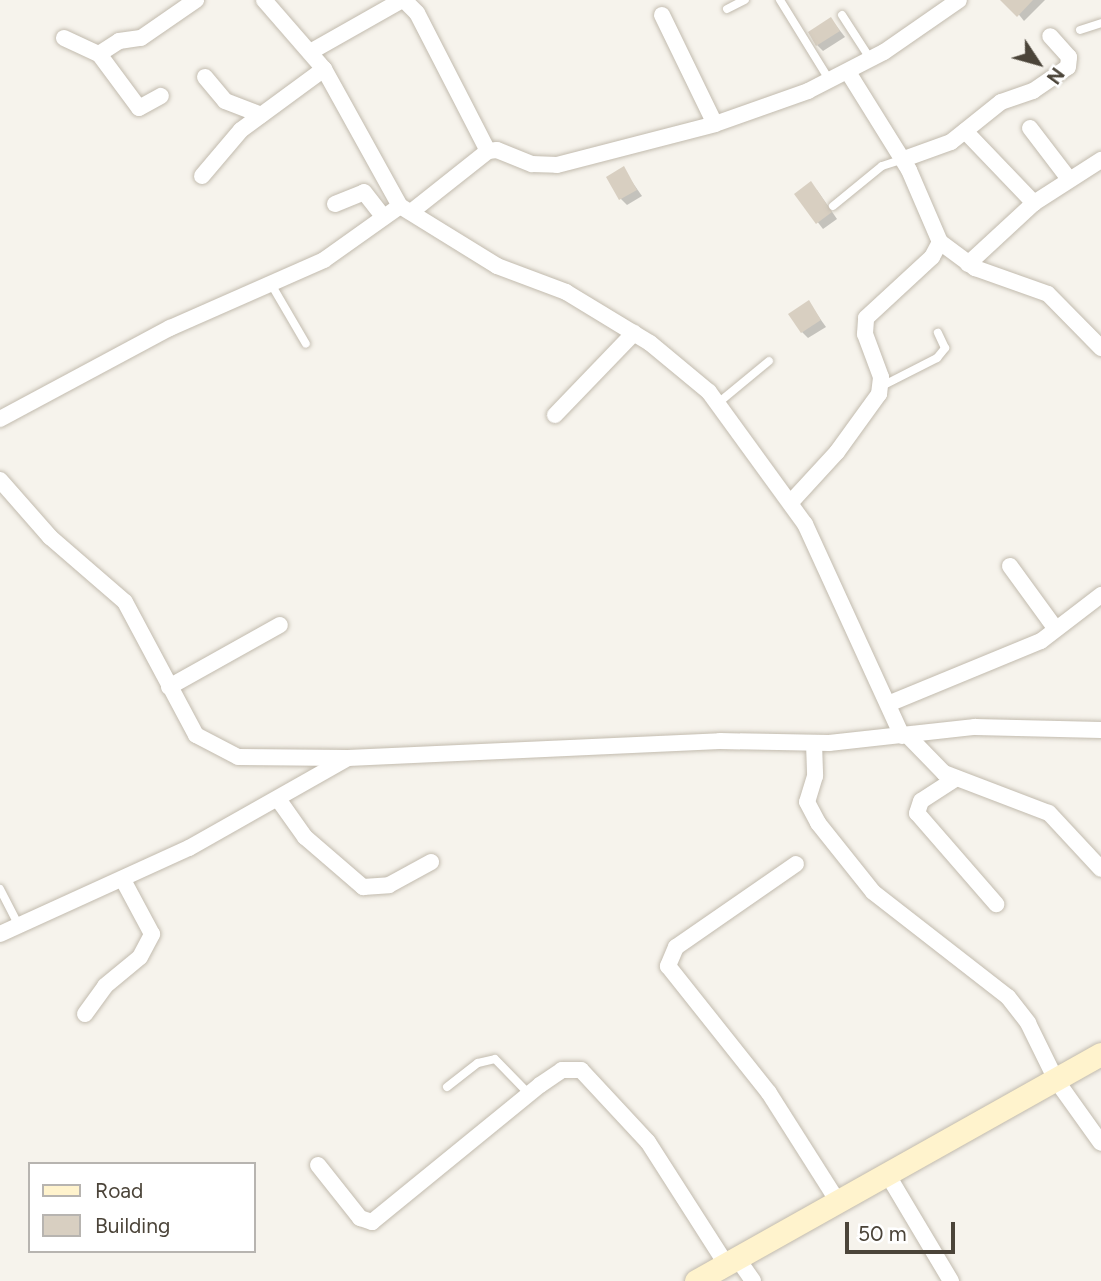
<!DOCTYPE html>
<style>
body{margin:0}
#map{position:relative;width:1101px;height:1281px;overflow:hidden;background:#f6f3ec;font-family:Figtree,sans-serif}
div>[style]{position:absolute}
.shadow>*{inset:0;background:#0003}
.building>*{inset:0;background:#d8cfc1}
.roads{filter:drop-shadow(0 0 2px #c2bbae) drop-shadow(0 0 2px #c2bbae)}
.lane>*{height:8px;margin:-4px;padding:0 4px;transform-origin:4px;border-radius:4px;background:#fff}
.street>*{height:16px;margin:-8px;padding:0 8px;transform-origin:8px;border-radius:8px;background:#fff}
.secondary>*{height:23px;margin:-11.5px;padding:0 11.5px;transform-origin:11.5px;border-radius:11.5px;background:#fff3cd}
span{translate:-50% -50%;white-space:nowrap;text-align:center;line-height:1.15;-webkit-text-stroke:5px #fff;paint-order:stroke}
.legend{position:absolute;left:28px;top:1162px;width:228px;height:91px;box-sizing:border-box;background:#fff;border:2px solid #b7b4b0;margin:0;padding:9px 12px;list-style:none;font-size:21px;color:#4b4439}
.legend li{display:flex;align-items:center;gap:14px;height:35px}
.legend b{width:35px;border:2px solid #b7b4b0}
.north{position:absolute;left:1003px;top:28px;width:70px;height:70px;-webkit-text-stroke:5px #fff;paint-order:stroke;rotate:126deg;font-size:19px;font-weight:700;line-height:28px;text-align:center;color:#4b4439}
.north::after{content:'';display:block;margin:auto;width:24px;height:32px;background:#4b4439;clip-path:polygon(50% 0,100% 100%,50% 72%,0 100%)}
.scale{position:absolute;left:845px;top:1222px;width:110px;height:32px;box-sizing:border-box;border:4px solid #4b4439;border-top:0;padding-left:9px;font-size:21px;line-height:24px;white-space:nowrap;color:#4b4439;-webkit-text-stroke:5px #fff;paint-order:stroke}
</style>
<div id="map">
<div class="shadow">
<i style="clip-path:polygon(1007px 0,1045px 0,1024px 21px)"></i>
<i style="clip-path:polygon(831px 19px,845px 37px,823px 51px,817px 45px)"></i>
<i style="clip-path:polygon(623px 169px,642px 196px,627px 205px,621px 199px)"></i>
<i style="clip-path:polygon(817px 190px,837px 219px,823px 229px,796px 194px)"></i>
<i style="clip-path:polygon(809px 303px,826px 327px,808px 338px,802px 332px)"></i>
</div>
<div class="building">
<i style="clip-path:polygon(1000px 0,1033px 0,1017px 17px)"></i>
<i style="clip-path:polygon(831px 17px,840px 31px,816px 46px,808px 32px)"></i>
<i style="clip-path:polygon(624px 166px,637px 190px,619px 200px,606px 177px)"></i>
<i style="clip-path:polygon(811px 181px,832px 212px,816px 224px,794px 194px)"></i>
<i style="clip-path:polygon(809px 300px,821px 320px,801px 333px,788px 314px)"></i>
</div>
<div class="roads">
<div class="lane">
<i style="left:780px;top:0;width:95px;rotate:58.3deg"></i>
<i style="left:727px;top:9px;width:20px;rotate:-27deg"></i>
<i style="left:842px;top:15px;width:54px;rotate:57.2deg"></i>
<i style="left:1080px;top:30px;width:22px;rotate:-18deg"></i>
<i style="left:833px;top:206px;width:63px;rotate:-39.2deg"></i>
<i style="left:882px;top:166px;width:23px;rotate:-18deg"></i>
<i style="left:271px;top:284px;width:69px;rotate:59.7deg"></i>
<i style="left:882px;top:386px;width:62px;rotate:-27deg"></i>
<i style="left:937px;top:358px;width:13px;rotate:-51deg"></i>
<i style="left:945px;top:348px;width:17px;rotate:-115deg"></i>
<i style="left:718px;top:403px;width:66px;rotate:-39.5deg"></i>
<i style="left:0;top:889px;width:42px;rotate:62.8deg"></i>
<i style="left:447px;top:1087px;width:39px;rotate:-38deg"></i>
<i style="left:478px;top:1063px;width:17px;rotate:-13deg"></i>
<i style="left:495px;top:1059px;width:49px;rotate:45.8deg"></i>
</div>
<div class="street">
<i style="left:264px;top:0;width:91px;rotate:49deg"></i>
<i style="left:324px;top:69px;width:157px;rotate:61deg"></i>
<i style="left:404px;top:0;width:18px;rotate:45deg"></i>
<i style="left:417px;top:13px;width:155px;rotate:62.8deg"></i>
<i style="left:662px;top:15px;width:121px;rotate:64.1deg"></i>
<i style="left:64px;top:38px;width:38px;rotate:25deg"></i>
<i style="left:99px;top:54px;width:24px;rotate:-33deg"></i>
<i style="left:119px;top:41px;width:22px;rotate:-8deg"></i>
<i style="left:141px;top:38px;width:67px;rotate:-34.6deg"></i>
<i style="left:312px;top:51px;width:103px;rotate:-29.5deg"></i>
<i style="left:99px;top:54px;width:67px;rotate:53.5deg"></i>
<i style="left:139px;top:108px;width:25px;rotate:-29deg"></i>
<i style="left:205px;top:77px;width:31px;rotate:50deg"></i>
<i style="left:225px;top:101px;width:39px;rotate:21deg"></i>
<i style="left:1030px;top:128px;width:64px;rotate:52.6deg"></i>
<i style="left:965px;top:131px;width:100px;rotate:46.2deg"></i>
<i style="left:904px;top:159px;width:50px;rotate:-19.9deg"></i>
<i style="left:951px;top:142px;width:64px;rotate:-38.7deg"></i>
<i style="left:1001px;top:102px;width:34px;rotate:-19deg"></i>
<i style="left:1033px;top:91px;width:42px;rotate:-34.4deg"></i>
<i style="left:1068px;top:67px;width:10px;rotate:-84deg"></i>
<i style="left:1069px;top:57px;width:28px;rotate:-132deg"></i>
<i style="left:202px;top:176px;width:60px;rotate:-49.7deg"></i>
<i style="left:241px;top:130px;width:103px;rotate:-36.3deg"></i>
<i style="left:335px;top:204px;width:31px;rotate:-22deg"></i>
<i style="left:364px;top:192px;width:29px;rotate:52deg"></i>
<i style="left:411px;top:212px;width:98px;rotate:-38.4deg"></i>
<i style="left:488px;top:151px;width:9px;rotate:-6deg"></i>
<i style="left:497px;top:150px;width:38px;rotate:22deg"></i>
<i style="left:532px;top:164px;width:25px;rotate:2deg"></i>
<i style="left:557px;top:165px;width:163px;rotate:-14.5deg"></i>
<i style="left:715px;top:124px;width:99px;rotate:-19.5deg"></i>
<i style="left:808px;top:91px;width:85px;rotate:-27.2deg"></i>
<i style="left:884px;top:52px;width:91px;rotate:-34.7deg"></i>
<i style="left:940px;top:242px;width:44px;rotate:36.6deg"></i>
<i style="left:975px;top:268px;width:77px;rotate:19.6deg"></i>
<i style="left:1048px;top:294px;width:76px;rotate:45.5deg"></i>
<i style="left:968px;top:264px;width:90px;rotate:-42.7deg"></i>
<i style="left:1034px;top:203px;width:80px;rotate:-32.7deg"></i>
<i style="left:555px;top:415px;width:114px;rotate:-46.1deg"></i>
<i style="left:0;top:419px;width:193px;rotate:-28.2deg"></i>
<i style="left:170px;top:328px;width:168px;rotate:-23.8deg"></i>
<i style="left:324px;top:260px;width:93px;rotate:-35.4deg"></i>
<i style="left:400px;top:206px;width:114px;rotate:31.7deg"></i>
<i style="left:497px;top:266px;width:74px;rotate:20.6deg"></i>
<i style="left:566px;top:292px;width:98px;rotate:31.3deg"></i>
<i style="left:650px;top:343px;width:77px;rotate:39.7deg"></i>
<i style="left:709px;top:392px;width:163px;rotate:54deg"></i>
<i style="left:805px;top:524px;width:233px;rotate:65.4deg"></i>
<i style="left:0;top:480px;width:76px;rotate:48.7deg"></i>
<i style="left:50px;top:537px;width:99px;rotate:40.9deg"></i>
<i style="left:125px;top:602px;width:151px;rotate:61.9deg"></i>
<i style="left:196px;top:735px;width:47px;rotate:27.6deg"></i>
<i style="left:238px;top:757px;width:110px;rotate:0.5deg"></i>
<i style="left:348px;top:758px;width:372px;rotate:-2.6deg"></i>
<i style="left:720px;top:741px;width:109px;rotate:1.1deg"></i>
<i style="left:829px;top:743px;width:147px;rotate:-6.3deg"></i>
<i style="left:975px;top:727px;width:126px;rotate:1.4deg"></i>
<i style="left:792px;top:501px;width:67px;rotate:-47.4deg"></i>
<i style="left:837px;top:452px;width:72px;rotate:-54.1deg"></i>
<i style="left:879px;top:394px;width:17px;rotate:-83deg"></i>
<i style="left:881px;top:377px;width:46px;rotate:-110.4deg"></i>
<i style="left:865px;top:334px;width:16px;rotate:-86deg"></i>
<i style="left:866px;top:318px;width:90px;rotate:-42.7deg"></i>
<i style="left:932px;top:257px;width:17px;rotate:-62deg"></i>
<i style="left:940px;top:242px;width:78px;rotate:-113.3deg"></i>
<i style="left:909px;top:170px;width:115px;rotate:-121.9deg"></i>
<i style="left:1010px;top:566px;width:77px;rotate:54deg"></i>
<i style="left:169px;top:687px;width:127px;rotate:-29.2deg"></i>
<i style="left:888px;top:704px;width:165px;rotate:-22.4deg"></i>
<i style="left:1041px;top:641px;width:76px;rotate:-37.5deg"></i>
<i style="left:908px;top:736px;width:52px;rotate:45.8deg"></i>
<i style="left:944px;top:773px;width:112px;rotate:20.9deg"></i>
<i style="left:1049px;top:813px;width:76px;rotate:47.1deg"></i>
<i style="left:814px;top:743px;width:33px;rotate:88deg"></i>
<i style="left:815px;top:776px;width:27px;rotate:107deg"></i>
<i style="left:807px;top:802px;width:24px;rotate:62deg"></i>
<i style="left:818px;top:823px;width:88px;rotate:51.4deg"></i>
<i style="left:873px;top:892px;width:171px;rotate:37.9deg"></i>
<i style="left:1008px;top:997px;width:33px;rotate:52deg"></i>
<i style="left:1028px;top:1023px;width:64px;rotate:63.8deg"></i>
<i style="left:1056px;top:1080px;width:77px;rotate:54.5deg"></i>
<i style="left:955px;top:779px;width:40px;rotate:147.1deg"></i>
<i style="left:921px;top:801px;width:13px;rotate:108deg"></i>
<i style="left:917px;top:813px;width:121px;rotate:49deg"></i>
<i style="left:278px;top:799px;width:47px;rotate:54.6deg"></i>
<i style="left:305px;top:837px;width:77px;rotate:40.8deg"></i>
<i style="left:363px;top:887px;width:26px;rotate:-4deg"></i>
<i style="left:389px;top:885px;width:48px;rotate:-28.7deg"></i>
<i style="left:796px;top:864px;width:146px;rotate:145.3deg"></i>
<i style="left:676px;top:947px;width:21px;rotate:113deg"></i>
<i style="left:668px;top:966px;width:162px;rotate:51.5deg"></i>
<i style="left:769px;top:1093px;width:127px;rotate:57.6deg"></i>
<i style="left:0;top:934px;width:208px;rotate:-24.5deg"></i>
<i style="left:189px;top:848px;width:180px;rotate:-29.5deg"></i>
<i style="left:85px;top:1014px;width:34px;rotate:-54deg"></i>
<i style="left:105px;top:986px;width:45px;rotate:-39.6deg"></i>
<i style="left:140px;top:957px;width:26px;rotate:-62deg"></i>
<i style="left:152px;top:934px;width:61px;rotate:-118.2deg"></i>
<i style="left:318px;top:1165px;width:68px;rotate:51.6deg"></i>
<i style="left:360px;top:1218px;width:13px;rotate:18deg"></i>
<i style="left:372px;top:1222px;width:217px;rotate:-39.2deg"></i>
<i style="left:540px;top:1085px;width:27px;rotate:-34deg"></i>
<i style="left:562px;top:1070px;width:19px"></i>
<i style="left:581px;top:1070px;width:98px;rotate:47.1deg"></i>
<i style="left:648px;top:1142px;width:145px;rotate:57.4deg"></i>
<i style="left:886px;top:1172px;width:127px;rotate:59.2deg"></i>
<i style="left:737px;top:1258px;width:28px;rotate:55deg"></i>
</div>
<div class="secondary">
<i style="left:696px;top:1281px;width:464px;rotate:-29.3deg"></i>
</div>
</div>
<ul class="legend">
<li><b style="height:9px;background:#fff3cd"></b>Road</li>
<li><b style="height:19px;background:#d8cfc1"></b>Building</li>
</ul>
<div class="north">N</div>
<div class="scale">50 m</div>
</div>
